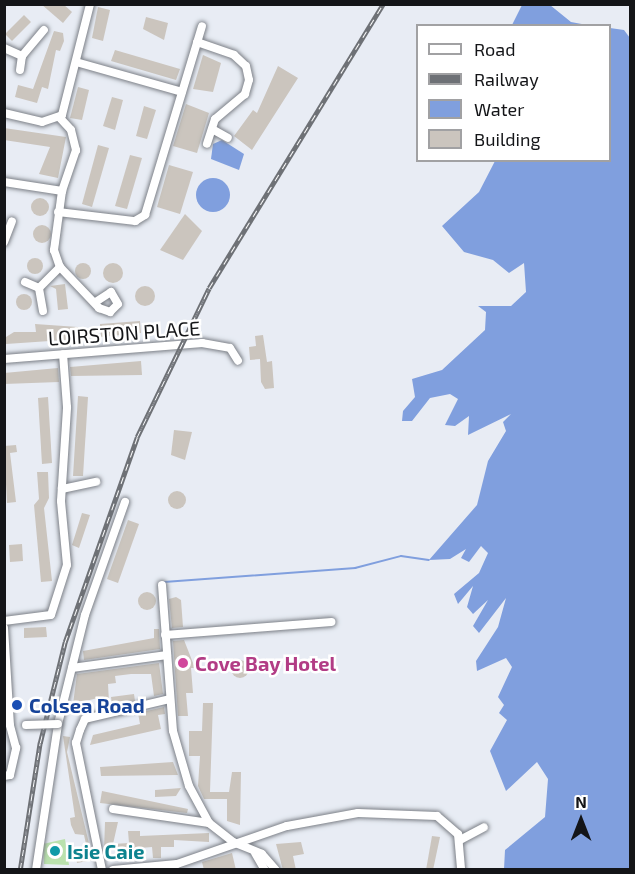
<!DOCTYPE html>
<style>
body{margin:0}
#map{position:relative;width:635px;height:874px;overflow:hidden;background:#e8ecf4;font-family:"Exo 2",sans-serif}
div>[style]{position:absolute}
.green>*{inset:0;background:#bae1ad}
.water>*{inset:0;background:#809fde}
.round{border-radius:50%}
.stream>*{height:2px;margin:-1px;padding:0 1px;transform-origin:1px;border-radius:1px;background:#809fde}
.building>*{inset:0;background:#cbc5be}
.roads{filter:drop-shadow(0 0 2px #7c8087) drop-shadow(0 0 2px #7c8087)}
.minor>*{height:8px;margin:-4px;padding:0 4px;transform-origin:4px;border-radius:4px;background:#fff}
.rail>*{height:4.5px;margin-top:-2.25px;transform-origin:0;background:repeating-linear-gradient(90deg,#fff 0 7px,#6e7176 0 14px);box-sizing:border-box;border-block:2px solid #6e7176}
.bridges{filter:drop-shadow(0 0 2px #7c8087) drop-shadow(0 0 2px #7c8087)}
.minor-bridge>*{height:8px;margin:-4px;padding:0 4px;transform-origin:4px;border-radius:4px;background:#fff}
.dots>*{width:16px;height:16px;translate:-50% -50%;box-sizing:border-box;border:3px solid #fff;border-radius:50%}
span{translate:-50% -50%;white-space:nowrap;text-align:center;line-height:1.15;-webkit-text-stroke:5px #fff;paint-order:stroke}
.street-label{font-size:20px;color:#141518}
.hotel-label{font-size:20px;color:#b23c85;font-weight:700}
.left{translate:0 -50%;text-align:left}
.transit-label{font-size:20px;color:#164399;font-weight:700}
.culture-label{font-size:20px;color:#0d838f;font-weight:700}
.frame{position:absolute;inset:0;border:6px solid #141518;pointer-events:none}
.legend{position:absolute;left:416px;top:24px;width:195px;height:138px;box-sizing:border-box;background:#fff;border:2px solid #a1a1a3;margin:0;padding:8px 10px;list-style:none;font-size:18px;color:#141518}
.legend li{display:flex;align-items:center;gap:12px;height:30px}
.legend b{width:30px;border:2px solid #a1a1a3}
.north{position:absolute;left:551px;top:790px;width:60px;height:60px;-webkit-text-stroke:4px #fff;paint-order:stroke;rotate:0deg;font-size:16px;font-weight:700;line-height:24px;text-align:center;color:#141518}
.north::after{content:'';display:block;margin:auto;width:21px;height:27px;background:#141518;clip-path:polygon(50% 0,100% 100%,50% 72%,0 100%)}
</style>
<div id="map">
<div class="green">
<i style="clip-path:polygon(65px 839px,69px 865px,44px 864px,43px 844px)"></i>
</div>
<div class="water">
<i style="clip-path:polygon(522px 5px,550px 5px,571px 22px,587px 25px,512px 25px)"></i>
<i style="clip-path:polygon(610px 28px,624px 30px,630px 38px,630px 869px,504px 869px,505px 850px,545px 817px,548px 779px,537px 762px,506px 791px,490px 751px,507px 720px,499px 713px,504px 705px,498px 697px,512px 667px,506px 658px,477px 671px,476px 661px,498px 627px,506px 598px,479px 633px,473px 626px,488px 600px,473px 614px,467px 607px,473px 586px,458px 604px,454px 594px,479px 573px,488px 553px,481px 546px,469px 562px,461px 558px,466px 549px,450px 559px,429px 560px,477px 505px,488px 461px,506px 431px,503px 422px,511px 414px,468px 435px,469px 416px,455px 426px,445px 425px,458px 399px,450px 394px,430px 398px,412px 421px,402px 421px,403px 411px,415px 397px,412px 379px,442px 370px,485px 330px,486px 312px,478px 306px,511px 306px,526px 292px,524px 263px,509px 273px,493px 260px,464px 252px,442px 226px,479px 192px,495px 161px,610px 160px)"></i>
<i style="clip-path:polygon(222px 140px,244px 154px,239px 170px,211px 159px,213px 144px)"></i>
<i class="round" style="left:196px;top:178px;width:34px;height:34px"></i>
</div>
<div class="stream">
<i style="left:164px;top:582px;width:192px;rotate:-4.2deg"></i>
<i style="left:355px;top:568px;width:48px;rotate:-14.6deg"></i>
<i style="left:401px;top:556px;width:28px;rotate:8deg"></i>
</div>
<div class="building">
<i style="clip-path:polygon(41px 4px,63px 4px,72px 12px,63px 23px)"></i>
<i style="clip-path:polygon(98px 7px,110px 10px,103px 41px,92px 38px)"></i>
<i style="clip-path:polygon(24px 15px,31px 22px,12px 41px,5px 34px)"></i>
<i style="clip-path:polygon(146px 17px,168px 23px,164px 40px,143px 29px)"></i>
<i style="clip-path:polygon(54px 31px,63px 33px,64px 41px,60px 51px,56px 50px,48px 89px,42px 87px,37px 103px,15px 97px,18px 85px,33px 89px)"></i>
<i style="clip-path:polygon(115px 50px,180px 69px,176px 80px,111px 61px)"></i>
<i style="clip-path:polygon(203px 55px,221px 63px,213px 92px,193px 89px)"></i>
<i style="clip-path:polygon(278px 66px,298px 78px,252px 150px,234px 136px,253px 110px,257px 113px)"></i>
<i style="clip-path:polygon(78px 87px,89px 90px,82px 120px,70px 118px)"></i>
<i style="clip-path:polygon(112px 97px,123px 100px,115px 130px,103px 126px)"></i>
<i style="clip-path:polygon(186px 104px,209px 113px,197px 153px,173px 146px)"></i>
<i style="clip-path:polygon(144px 106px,156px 110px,147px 139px,136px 136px)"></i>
<i style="clip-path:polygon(4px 128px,66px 137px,58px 178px,39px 174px,50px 147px,4px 140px)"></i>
<i style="clip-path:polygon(98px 145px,109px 148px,92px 207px,82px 204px)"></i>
<i style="clip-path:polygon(130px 155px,142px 158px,127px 209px,115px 206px)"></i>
<i style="clip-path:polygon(169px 165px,193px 172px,180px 214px,157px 207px)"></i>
<i class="round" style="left:31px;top:198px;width:18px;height:18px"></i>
<i style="clip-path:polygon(185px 214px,202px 231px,183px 260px,160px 250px)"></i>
<i class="round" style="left:33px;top:225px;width:18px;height:18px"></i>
<i class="round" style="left:27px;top:258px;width:16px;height:16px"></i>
<i class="round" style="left:75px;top:263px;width:16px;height:16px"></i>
<i class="round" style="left:103px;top:263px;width:20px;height:20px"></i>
<i style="clip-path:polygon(65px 284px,68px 309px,58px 310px,56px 289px,50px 286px)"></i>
<i class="round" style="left:135px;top:286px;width:20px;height:20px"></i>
<i class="round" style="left:16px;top:294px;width:16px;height:16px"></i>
<i style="clip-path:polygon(140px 321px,141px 333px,101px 337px,100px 324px)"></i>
<i style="clip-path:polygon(35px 324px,78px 327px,79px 339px,6px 344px,6px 337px,14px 332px,36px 332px)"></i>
<i style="clip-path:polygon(263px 335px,267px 362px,272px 361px,274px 388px,265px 389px,261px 382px,260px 359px,250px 360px,249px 347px,256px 346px,255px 336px)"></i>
<i style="clip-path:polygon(141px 361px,142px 375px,71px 376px,70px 367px)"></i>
<i style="clip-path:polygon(58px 368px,59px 382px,4px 384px,4px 373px)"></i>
<i style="clip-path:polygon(78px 396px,88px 397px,83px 476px,73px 476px)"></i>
<i style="clip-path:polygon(48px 397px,52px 463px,42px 464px,38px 398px)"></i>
<i style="clip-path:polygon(174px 430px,192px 432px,185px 460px,171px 455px)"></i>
<i style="clip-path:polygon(16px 445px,17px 452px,10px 453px,16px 502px,7px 503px,4px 446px)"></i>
<i style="clip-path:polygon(37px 472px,48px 472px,49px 498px,44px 508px,52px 581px,41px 582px,34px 505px,39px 499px)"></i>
<i class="round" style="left:168px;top:491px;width:18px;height:18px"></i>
<i style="clip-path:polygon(82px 513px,90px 515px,79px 548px,72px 545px)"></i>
<i style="clip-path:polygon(128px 520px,139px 524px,118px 583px,107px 579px)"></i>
<i style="clip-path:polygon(22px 544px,23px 561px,10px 562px,9px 545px)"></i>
<i class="round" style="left:138px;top:592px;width:18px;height:18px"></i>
<i style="clip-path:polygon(176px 597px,181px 600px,183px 627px,172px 628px,169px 599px)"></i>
<i style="clip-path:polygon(46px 627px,47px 637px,24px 638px,24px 628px)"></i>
<i style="clip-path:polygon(154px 629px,159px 629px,160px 649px,84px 660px,83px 651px,154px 638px)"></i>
<i style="clip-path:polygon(184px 640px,195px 668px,191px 668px,193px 693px,186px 693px,188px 716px,178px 716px,173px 641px)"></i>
<i class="round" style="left:231px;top:660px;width:18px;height:18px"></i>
<i style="clip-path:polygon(159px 663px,163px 694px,154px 696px,151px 674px,131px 674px,115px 676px,116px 683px,108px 684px,109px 702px,102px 702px,102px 697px,73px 704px,77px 674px)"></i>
<i style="clip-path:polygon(134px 694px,135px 701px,112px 705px,111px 697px)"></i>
<i style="clip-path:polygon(203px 703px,213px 703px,210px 792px,229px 792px,232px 772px,241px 772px,240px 825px,227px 821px,227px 799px,204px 799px,198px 786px,200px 756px,189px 756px,189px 731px,202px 731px)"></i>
<i style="clip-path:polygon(164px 707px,165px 714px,158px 715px,161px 729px,90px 745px,93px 735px,140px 724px,138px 713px)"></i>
<i style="clip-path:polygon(63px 736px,70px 737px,67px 752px,93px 860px,77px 863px,76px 856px,88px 853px,84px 835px,75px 834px,71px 825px,70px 818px,75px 817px)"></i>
<i style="clip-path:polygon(173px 762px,178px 775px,101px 776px,100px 767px)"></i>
<i style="clip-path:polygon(181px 788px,176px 796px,155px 797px,155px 790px)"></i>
<i style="clip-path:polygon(102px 791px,188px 809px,187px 813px,100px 803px)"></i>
<i style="clip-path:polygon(105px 822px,118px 822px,113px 844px,129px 843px,128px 831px,140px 831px,140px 836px,209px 833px,209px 842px,174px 840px,174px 847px,161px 847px,161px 858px,153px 858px,152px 847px,140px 848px,140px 859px,132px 859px,131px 850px,104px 850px)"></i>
<i style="clip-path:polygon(432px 836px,440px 837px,433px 870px,426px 870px)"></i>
<i style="clip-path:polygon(301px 842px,304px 854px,293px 856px,296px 870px,283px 870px,276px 844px)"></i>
<i style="clip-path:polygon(232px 853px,236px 870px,204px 870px,202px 862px)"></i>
</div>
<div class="roads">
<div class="minor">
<i style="left:197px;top:42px;width:39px;rotate:19deg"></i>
<i style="left:234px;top:55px;width:16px;rotate:43deg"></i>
<i style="left:246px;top:66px;width:14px;rotate:78deg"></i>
<i style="left:249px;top:80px;width:15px;rotate:106deg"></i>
<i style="left:245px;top:94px;width:39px;rotate:140deg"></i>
<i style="left:215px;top:119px;width:26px;rotate:108deg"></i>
<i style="left:4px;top:48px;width:20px;rotate:24deg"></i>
<i style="left:76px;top:62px;width:110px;rotate:15.8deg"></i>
<i style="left:20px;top:70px;width:14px;rotate:-82deg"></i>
<i style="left:22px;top:56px;width:34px;rotate:-50deg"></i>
<i style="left:4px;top:113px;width:39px;rotate:13deg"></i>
<i style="left:42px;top:122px;width:21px;rotate:-19deg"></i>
<i style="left:62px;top:115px;width:114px;rotate:-75.8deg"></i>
<i style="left:60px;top:118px;width:16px;rotate:47deg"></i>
<i style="left:71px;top:130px;width:21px;rotate:76deg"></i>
<i style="left:76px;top:150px;width:43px;rotate:108.9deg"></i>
<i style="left:62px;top:191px;width:60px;rotate:97.7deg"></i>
<i style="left:54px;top:250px;width:18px;rotate:71deg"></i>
<i style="left:60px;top:267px;width:57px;rotate:46.4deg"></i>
<i style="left:99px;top:308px;width:12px;rotate:20deg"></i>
<i style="left:110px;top:312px;width:11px;rotate:-45deg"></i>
<i style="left:118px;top:304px;width:14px;rotate:-120deg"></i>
<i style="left:111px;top:292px;width:17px;rotate:147deg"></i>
<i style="left:212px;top:129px;width:18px;rotate:29deg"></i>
<i style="left:4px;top:182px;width:59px;rotate:8.8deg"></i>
<i style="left:58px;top:212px;width:78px;rotate:6.7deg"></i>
<i style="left:135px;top:221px;width:12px;rotate:-31deg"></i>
<i style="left:145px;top:215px;width:197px;rotate:-73.2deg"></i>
<i style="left:4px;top:242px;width:22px;rotate:-69deg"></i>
<i style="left:25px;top:282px;width:15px;rotate:23deg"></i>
<i style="left:43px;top:311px;width:23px;rotate:-100deg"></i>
<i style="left:39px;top:288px;width:30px;rotate:-45deg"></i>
<i style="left:4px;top:359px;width:199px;rotate:-4.6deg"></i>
<i style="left:202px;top:343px;width:28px;rotate:10deg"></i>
<i style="left:230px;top:348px;width:15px;rotate:58deg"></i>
<i style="left:62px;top:489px;width:35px;rotate:-12deg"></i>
<i style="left:162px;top:585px;width:146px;rotate:85.7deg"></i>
<i style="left:173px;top:731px;width:57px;rotate:73.8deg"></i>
<i style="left:189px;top:786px;width:42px;rotate:61.6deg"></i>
<i style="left:209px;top:823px;width:31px;rotate:38deg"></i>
<i style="left:233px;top:842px;width:31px;rotate:22deg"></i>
<i style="left:262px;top:854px;width:21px;rotate:49deg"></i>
<i style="left:4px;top:621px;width:47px;rotate:-7.3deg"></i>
<i style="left:51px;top:615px;width:52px;rotate:-72.3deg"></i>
<i style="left:67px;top:565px;width:64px;rotate:-95.4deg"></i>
<i style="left:61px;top:501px;width:94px;rotate:-86.3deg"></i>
<i style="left:67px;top:407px;width:53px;rotate:-94.3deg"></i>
<i style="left:4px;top:628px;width:97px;rotate:86.5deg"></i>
<i style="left:165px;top:635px;width:167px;rotate:-4.5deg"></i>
<i style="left:72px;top:668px;width:96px;rotate:-7.8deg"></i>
<i style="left:4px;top:776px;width:6px;rotate:-9deg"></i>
<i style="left:10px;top:775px;width:28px;rotate:-77deg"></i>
<i style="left:16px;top:748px;width:24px;rotate:-105deg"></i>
<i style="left:113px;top:809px;width:97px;rotate:8.3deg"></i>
<i style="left:460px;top:840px;width:27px;rotate:-28deg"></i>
<i style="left:255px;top:853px;width:20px;rotate:60deg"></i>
<i style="left:36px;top:870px;width:148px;rotate:-81.4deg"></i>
<i style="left:58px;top:724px;width:112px;rotate:-76.1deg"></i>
<i style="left:85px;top:615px;width:120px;rotate:-70.5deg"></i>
<i style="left:102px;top:870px;width:130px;rotate:-101.6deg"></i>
<i style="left:76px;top:743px;width:14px;rotate:-73deg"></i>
<i style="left:80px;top:730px;width:12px;rotate:-66deg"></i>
<i style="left:85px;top:719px;width:87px;rotate:-13.2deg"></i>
<i style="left:113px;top:870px;width:64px;rotate:-5.4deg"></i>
<i style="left:177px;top:864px;width:116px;rotate:-19.1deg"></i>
<i style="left:287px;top:826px;width:72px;rotate:-10.4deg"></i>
<i style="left:358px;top:813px;width:79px;rotate:2.2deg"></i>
<i style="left:437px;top:816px;width:28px;rotate:41deg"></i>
<i style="left:458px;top:834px;width:36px;rotate:85deg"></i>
</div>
</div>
<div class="rail">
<i style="left:20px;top:870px;width:129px;rotate:-81.1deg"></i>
<i style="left:40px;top:743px;width:104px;rotate:-76.1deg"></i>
<i style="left:65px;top:642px;width:217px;rotate:-70.6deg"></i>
<i style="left:137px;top:437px;width:165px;rotate:-64.2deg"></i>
<i style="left:209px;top:288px;width:333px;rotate:-58.5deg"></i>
</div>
<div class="bridges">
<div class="minor-bridge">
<i style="left:26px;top:725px;width:32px;rotate:-2deg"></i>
</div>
</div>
<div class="dots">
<i style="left:183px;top:663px;background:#d1479c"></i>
<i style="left:17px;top:705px;background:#1a4fb4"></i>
<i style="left:55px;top:851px;background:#0f9aa8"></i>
</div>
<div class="street-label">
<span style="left:124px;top:333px;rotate:-4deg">LOIRSTON PLACE</span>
</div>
<div class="hotel-label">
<span class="left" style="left:195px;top:663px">Cove Bay Hotel</span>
</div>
<div class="transit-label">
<span class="left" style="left:29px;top:705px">Colsea Road</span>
</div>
<div class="culture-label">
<span class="left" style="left:67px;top:851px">Isie Caie</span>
</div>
<div class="frame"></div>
<ul class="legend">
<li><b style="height:8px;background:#fff"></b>Road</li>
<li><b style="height:8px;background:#6e7176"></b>Railway</li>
<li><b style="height:16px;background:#809fde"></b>Water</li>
<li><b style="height:16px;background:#cbc5be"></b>Building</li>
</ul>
<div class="north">N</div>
</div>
